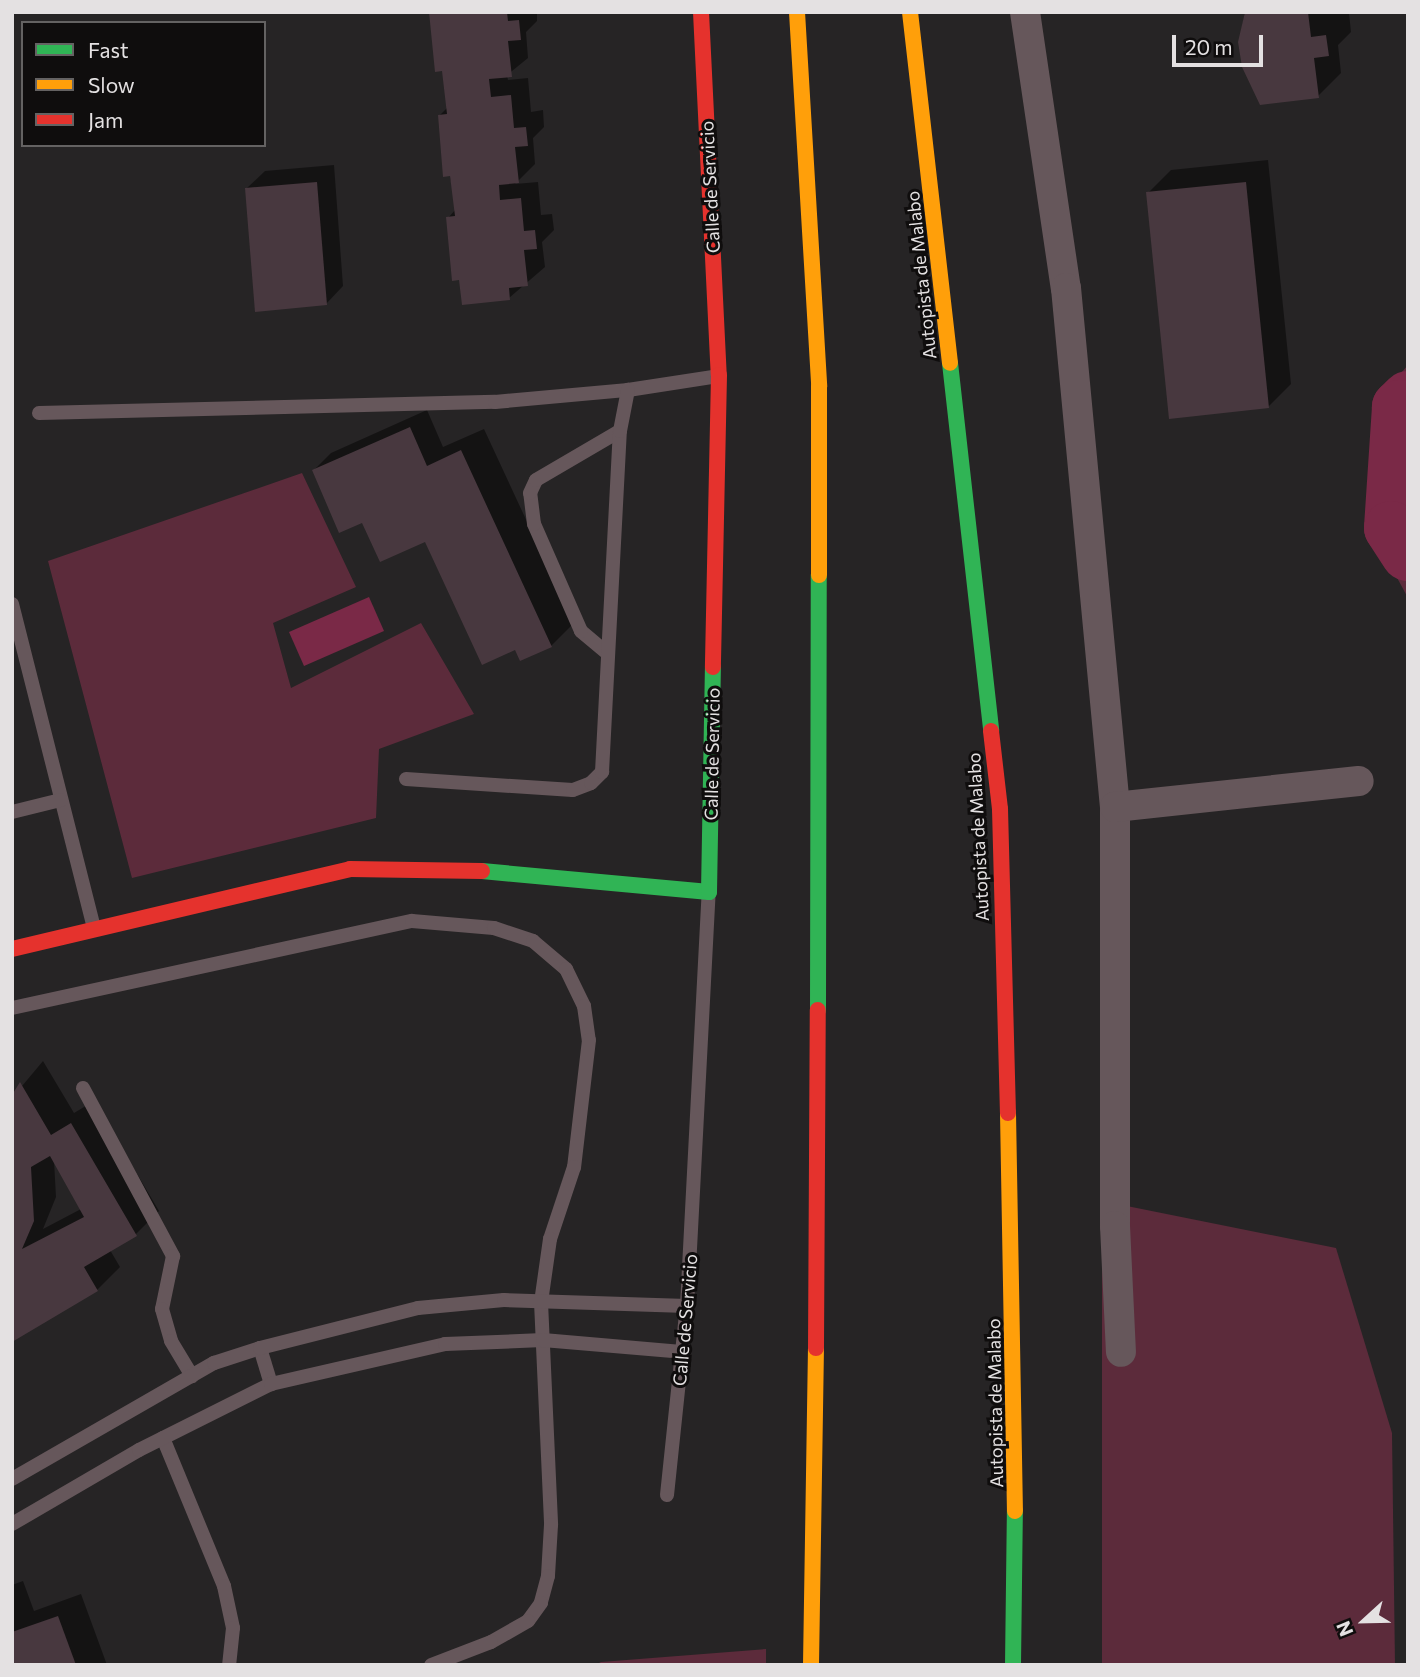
<!DOCTYPE html>
<style>
body{margin:0}
#map{position:relative;width:1420px;height:1677px;overflow:hidden;background:#262425;font-family:Commissioner,sans-serif}
div>[style]{position:absolute}
.green>*{inset:0;background:#5c2b3b}
.water>*{inset:0;background:#7a2947}
.shadow>*{inset:0;background:#0007}
.river>*{height:54px;margin:-27px;padding:0 27px;transform-origin:27px;border-radius:27px;background:#7a2947}
.building>*{inset:0;background:#48383f}
.lane>*{height:14px;margin:-7px;padding:0 7px;transform-origin:7px;border-radius:7px;background:#66575b}
.street>*{height:30px;margin:-15px;padding:0 15px;transform-origin:15px;border-radius:15px;background:#66575b}
.fast>*{height:16px;margin:-8px;padding:0 8px;transform-origin:8px;border-radius:8px;background:#30b455}
.slow>*{height:16px;margin:-8px;padding:0 8px;transform-origin:8px;border-radius:8px;background:#ff9f0a}
.jam>*{height:16px;margin:-8px;padding:0 8px;transform-origin:8px;border-radius:8px;background:#e5322d}
span{translate:-50% -50%;white-space:nowrap;text-align:center;line-height:1.15;-webkit-text-stroke:6px #0f0d0d;paint-order:stroke}
.street-label{font-size:18px;color:#e4e1e2}
.frame{position:absolute;inset:0;border:14px solid #e4e1e2;pointer-events:none}
.legend{position:absolute;left:21px;top:21px;width:245px;height:126px;box-sizing:border-box;background:#0f0d0d;border:2px solid #646262;margin:0;padding:9px 12px;list-style:none;font-size:21px;color:#e4e1e2}
.legend li{display:flex;align-items:center;gap:14px;height:35px}
.legend b{width:35px;border:2px solid #646262}
.north{position:absolute;left:1329px;top:1586px;width:70px;height:70px;-webkit-text-stroke:5px #0f0d0d;paint-order:stroke;rotate:248deg;font-size:19px;font-weight:700;line-height:28px;text-align:center;color:#e4e1e2}
.north::after{content:'';display:block;margin:auto;width:24px;height:32px;background:#e4e1e2;clip-path:polygon(50% 0,100% 100%,50% 72%,0 100%)}
.scale{position:absolute;left:1172px;top:35px;width:91px;height:32px;box-sizing:border-box;border:4px solid #e4e1e2;border-top:0;padding-left:9px;font-size:21px;line-height:24px;white-space:nowrap;color:#e4e1e2;-webkit-text-stroke:5px #0f0d0d;paint-order:stroke}
</style>
<div id="map">
<div class="green">
<i style="clip-path:polygon(1408px 365px,1408px 598px,1381px 548px,1375px 403px)"></i>
<i style="clip-path:polygon(302px 473px,356px 587px,273px 623px,291px 688px,421px 623px,474px 714px,379px 749px,376px 818px,132px 878px,48px 561px)"></i>
<i style="clip-path:polygon(1102px 1201px,1336px 1248px,1392px 1433px,1395px 1665px,1102px 1665px)"></i>
<i style="clip-path:polygon(766px 1649px,766px 1665px,595px 1665px,601px 1662px)"></i>
</div>
<div class="water">
<i style="clip-path:polygon(369px 597px,384px 631px,304px 666px,289px 632px)"></i>
</div>
<div class="shadow">
<i style="clip-path:polygon(431px 12px,537px 12px,537px 21px,526px 32px,528px 58px,507px 75px,508px 80px,528px 78px,531px 112px,543px 110px,544px 127px,533px 138px,535px 164px,515px 184px,538px 182px,541px 215px,552px 214px,554px 230px,542px 242px,545px 267px,509px 298px,448px 218px,456px 209px,439px 116px,448px 107px,444px 69px)"></i>
<i style="clip-path:polygon(1245px 12px,1349px 13px,1351px 32px,1338px 45px,1341px 73px,1318px 96px,1239px 42px)"></i>
<i style="clip-path:polygon(1268px 160px,1291px 384px,1268px 407px,1148px 193px,1171px 170px)"></i>
<i style="clip-path:polygon(334px 165px,343px 286px,326px 304px,247px 188px,265px 171px)"></i>
<i style="clip-path:polygon(427px 410px,443px 447px,484px 429px,574px 623px,551px 646px,516px 647px,426px 539px,363px 521px,314px 470px,331px 453px)"></i>
<i style="clip-path:polygon(evenodd,43px 1061px,74px 1113px,94px 1101px,159px 1211px,136px 1234px,110px 1250px,120px 1267px,97px 1290px,12px 1340px,12px 1098px,43px 1061px,54px 1160px,81px 1209px,43px 1229px,56px 1197px,54px 1160px)"></i>
<i style="clip-path:polygon(23px 1581px,34px 1611px,81px 1594px,107px 1665px,12px 1665px,12px 1585px)"></i>
</div>
<div class="river">
<i style="left:1408px;top:398px;width:13px;rotate:135deg"></i>
<i style="left:1399px;top:407px;width:121px;rotate:93.8deg"></i>
<i style="left:1391px;top:528px;width:31px;rotate:57deg"></i>
</div>
<div class="building">
<i style="clip-path:polygon(429px 12px,507px 12px,508px 21px,519px 20px,521px 40px,508px 41px,512px 77px,489px 79px,491px 97px,511px 95px,514px 128px,526px 127px,528px 146px,515px 147px,519px 183px,499px 185px,500px 200px,521px 198px,524px 231px,535px 230px,537px 249px,524px 250px,528px 286px,509px 288px,510px 300px,462px 305px,459px 280px,452px 281px,446px 217px,455px 216px,450px 176px,443px 177px,438px 115px,447px 114px,442px 71px,435px 72px)"></i>
<i style="clip-path:polygon(1245px 12px,1308px 12px,1311px 37px,1326px 35px,1329px 56px,1314px 58px,1319px 98px,1260px 105px,1242px 67px,1238px 42px)"></i>
<i style="clip-path:polygon(317px 182px,327px 305px,255px 312px,245px 188px)"></i>
<i style="clip-path:polygon(1246px 182px,1269px 408px,1169px 419px,1146px 192px)"></i>
<i style="clip-path:polygon(410px 427px,427px 466px,461px 450px,552px 647px,520px 661px,515px 650px,482px 665px,425px 542px,380px 562px,362px 523px,339px 533px,312px 470px)"></i>
<i style="clip-path:polygon(evenodd,20px 1082px,51px 1135px,71px 1123px,137px 1236px,84px 1267px,98px 1291px,12px 1342px,12px 1095px,20px 1082px,50px 1156px,84px 1217px,22px 1249px,34px 1221px,31px 1167px,50px 1156px)"></i>
<i style="clip-path:polygon(58px 1616px,76px 1665px,12px 1665px,12px 1632px)"></i>
</div>
<div class="lane">
<i style="left:39px;top:413px;width:456px;rotate:-1.4deg"></i>
<i style="left:495px;top:402px;width:134px;rotate:-5.2deg"></i>
<i style="left:628px;top:390px;width:91px;rotate:-8.8deg"></i>
<i style="left:12px;top:604px;width:334px;rotate:75.8deg"></i>
<i style="left:607px;top:653px;width:34px;rotate:-140deg"></i>
<i style="left:581px;top:631px;width:117px;rotate:-113.7deg"></i>
<i style="left:534px;top:524px;width:31px;rotate:-97deg"></i>
<i style="left:530px;top:493px;width:14px;rotate:-65deg"></i>
<i style="left:536px;top:480px;width:97px;rotate:-30.3deg"></i>
<i style="left:406px;top:779px;width:167px;rotate:3.8deg"></i>
<i style="left:573px;top:790px;width:19px;rotate:-21deg"></i>
<i style="left:591px;top:783px;width:16px;rotate:-45deg"></i>
<i style="left:602px;top:772px;width:341px;rotate:-87deg"></i>
<i style="left:620px;top:431px;width:42px;rotate:-79deg"></i>
<i style="left:12px;top:812px;width:50px;rotate:-13.8deg"></i>
<i style="left:12px;top:1008px;width:409px;rotate:-12.3deg"></i>
<i style="left:412px;top:921px;width:82px;rotate:4.9deg"></i>
<i style="left:494px;top:928px;width:41px;rotate:18.4deg"></i>
<i style="left:533px;top:941px;width:43px;rotate:40.3deg"></i>
<i style="left:566px;top:969px;width:41px;rotate:64.1deg"></i>
<i style="left:584px;top:1006px;width:34px;rotate:82deg"></i>
<i style="left:589px;top:1040px;width:128px;rotate:96.7deg"></i>
<i style="left:574px;top:1167px;width:76px;rotate:108.4deg"></i>
<i style="left:550px;top:1239px;width:64px;rotate:98.1deg"></i>
<i style="left:541px;top:1302px;width:223px;rotate:87.4deg"></i>
<i style="left:551px;top:1525px;width:51px;rotate:93.4deg"></i>
<i style="left:548px;top:1576px;width:28px;rotate:105deg"></i>
<i style="left:541px;top:1603px;width:22px;rotate:126deg"></i>
<i style="left:528px;top:1621px;width:43px;rotate:150.4deg"></i>
<i style="left:491px;top:1642px;width:64px;rotate:159deg"></i>
<i style="left:83px;top:1088px;width:191px;rotate:61.8deg"></i>
<i style="left:173px;top:1256px;width:54px;rotate:101.7deg"></i>
<i style="left:162px;top:1309px;width:33px;rotate:74deg"></i>
<i style="left:171px;top:1341px;width:41px;rotate:59deg"></i>
<i style="left:260px;top:1348px;width:38px;rotate:73deg"></i>
<i style="left:163px;top:1438px;width:160px;rotate:67.6deg"></i>
<i style="left:224px;top:1586px;width:43px;rotate:77.9deg"></i>
<i style="left:233px;top:1628px;width:37px;rotate:96deg"></i>
<i style="left:12px;top:1479px;width:233px;rotate:-29.9deg"></i>
<i style="left:214px;top:1363px;width:48px;rotate:-18.1deg"></i>
<i style="left:260px;top:1348px;width:163px;rotate:-14.2deg"></i>
<i style="left:418px;top:1308px;width:86px;rotate:-5.3deg"></i>
<i style="left:504px;top:1300px;width:183px;rotate:1.9deg"></i>
<i style="left:667px;top:1495px;width:190px;rotate:-84deg"></i>
<i style="left:687px;top:1306px;width:415px;rotate:-87deg"></i>
<i style="left:12px;top:1524px;width:147px;rotate:-30.2deg"></i>
<i style="left:139px;top:1450px;width:148px;rotate:-26.6deg"></i>
<i style="left:271px;top:1384px;width:179px;rotate:-12.9deg"></i>
<i style="left:445px;top:1344px;width:98px;rotate:-2.3deg"></i>
<i style="left:543px;top:1340px;width:142px;rotate:4.9deg"></i>
</div>
<div class="street">
<i style="left:1025px;top:12px;width:279px;rotate:81.6deg"></i>
<i style="left:1066px;top:288px;width:521px;rotate:84.61deg"></i>
<i style="left:1115px;top:807px;width:419px;rotate:90deg"></i>
<i style="left:1115px;top:1226px;width:126px;rotate:87.3deg"></i>
<i style="left:1115px;top:807px;width:245px;rotate:-6.1deg"></i>
</div>
<div class="fast">
<i style="left:950px;top:363px;width:370px;rotate:83.6deg"></i>
<i style="left:482px;top:871px;width:228px;rotate:5.3deg"></i>
<i style="left:709px;top:892px;width:225px;rotate:-89deg"></i>
<i style="left:818px;top:1010px;width:435px;rotate:-89.9deg"></i>
<i style="left:1013px;top:1665px;width:154px;rotate:-89.3deg"></i>
</div>
<div class="slow">
<i style="left:797px;top:12px;width:375px;rotate:86.6deg"></i>
<i style="left:819px;top:386px;width:189px;rotate:90deg"></i>
<i style="left:910px;top:12px;width:353px;rotate:83.5deg"></i>
<i style="left:1008px;top:1113px;width:398px;rotate:89deg"></i>
<i style="left:811px;top:1665px;width:317px;rotate:-89.1deg"></i>
</div>
<div class="jam">
<i style="left:701px;top:12px;width:363px;rotate:87.2deg"></i>
<i style="left:719px;top:375px;width:292px;rotate:91.2deg"></i>
<i style="left:991px;top:731px;width:79px;rotate:83.4deg"></i>
<i style="left:1000px;top:809px;width:304px;rotate:88.5deg"></i>
<i style="left:12px;top:949px;width:347px;rotate:-13.3deg"></i>
<i style="left:350px;top:869px;width:132px;rotate:0.9deg"></i>
<i style="left:816px;top:1348px;width:338px;rotate:-89.7deg"></i>
</div>
<div class="street-label">
<span style="left:710px;top:187px;rotate:-93deg">Calle de Servicio</span>
<span style="left:921px;top:275px;rotate:-96deg">Autopista de Malabo</span>
<span style="left:712px;top:754px;rotate:-89deg">Calle de Servicio</span>
<span style="left:978px;top:837px;rotate:-93deg">Autopista de Malabo</span>
<span style="left:685px;top:1320px;rotate:-85deg">Calle de Servicio</span>
<span style="left:995px;top:1403px;rotate:-91deg">Autopista de Malabo</span>
</div>
<div class="frame"></div>
<ul class="legend">
<li><b style="height:9px;background:#30b455"></b>Fast</li>
<li><b style="height:9px;background:#ff9f0a"></b>Slow</li>
<li><b style="height:9px;background:#e5322d"></b>Jam</li>
</ul>
<div class="north">N</div>
<div class="scale">20 m</div>
</div>
